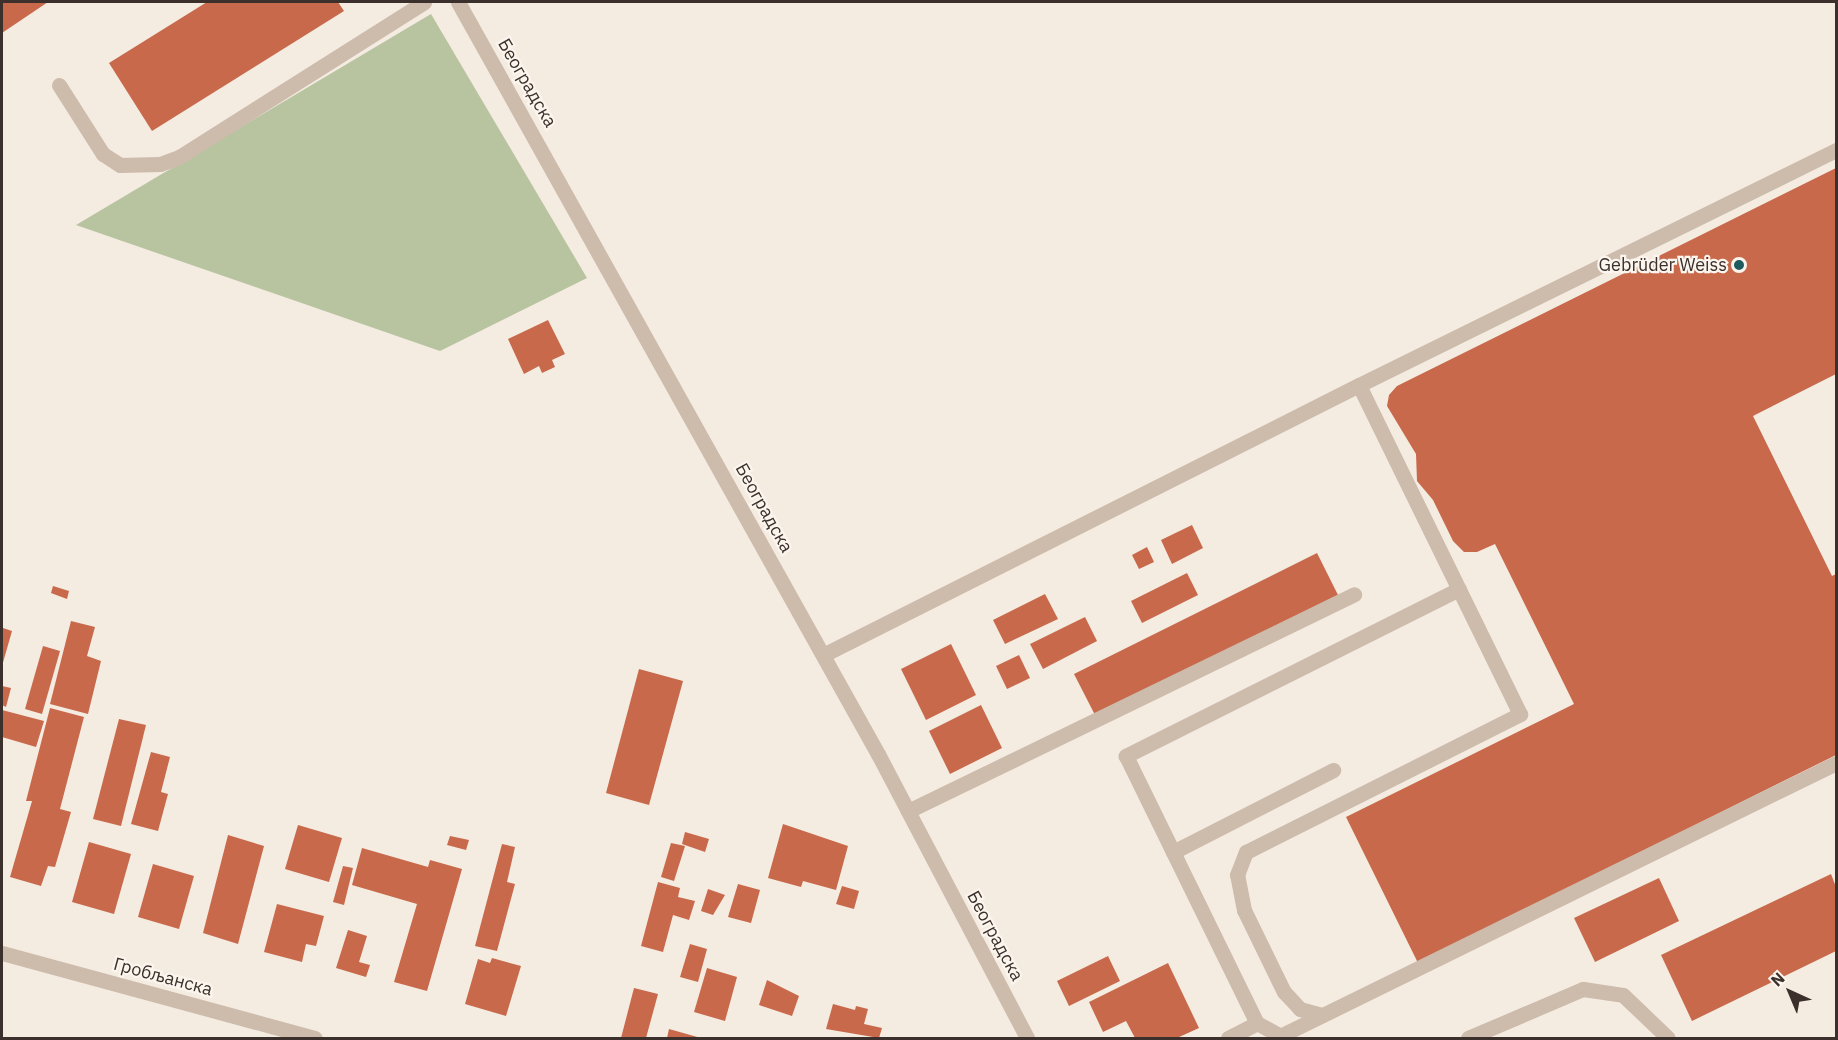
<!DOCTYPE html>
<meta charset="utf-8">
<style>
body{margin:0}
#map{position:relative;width:1838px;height:1040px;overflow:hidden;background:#f4ebe1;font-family:"IBM Plex Sans",sans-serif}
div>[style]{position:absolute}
.green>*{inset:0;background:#b8c4a0}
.building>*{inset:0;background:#c8694b}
.service>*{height:15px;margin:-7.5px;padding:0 7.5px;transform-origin:7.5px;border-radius:7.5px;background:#cdbbac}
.minor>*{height:15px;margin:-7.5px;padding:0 7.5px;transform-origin:7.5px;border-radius:7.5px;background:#cdbbac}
.dots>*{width:16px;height:16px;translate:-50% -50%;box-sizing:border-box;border:3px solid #fbf5ee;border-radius:50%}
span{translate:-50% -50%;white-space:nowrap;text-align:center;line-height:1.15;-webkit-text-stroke:4.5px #fbf5ee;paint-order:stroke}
.street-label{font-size:18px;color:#3b302b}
.poi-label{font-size:18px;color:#3b302b}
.right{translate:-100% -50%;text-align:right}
.frame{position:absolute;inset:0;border:3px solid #3b302b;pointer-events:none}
.north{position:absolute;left:1760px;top:962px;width:60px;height:60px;-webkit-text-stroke:4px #fbf5ee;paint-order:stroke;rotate:316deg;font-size:16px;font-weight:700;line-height:24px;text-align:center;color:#3b302b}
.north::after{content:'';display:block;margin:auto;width:21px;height:27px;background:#3b302b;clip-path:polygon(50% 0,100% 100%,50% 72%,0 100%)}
</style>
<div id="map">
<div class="green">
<i style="clip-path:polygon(431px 14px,587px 278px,440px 351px,76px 225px)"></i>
</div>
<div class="building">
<i style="clip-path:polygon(2px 2px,48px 2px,2px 33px)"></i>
<i style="clip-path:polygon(207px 2px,338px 2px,344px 11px,152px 131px,109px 63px)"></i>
<i style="clip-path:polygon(1836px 168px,1836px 374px,1753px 416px,1832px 576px,1836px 574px,1836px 755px,1418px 963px,1346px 817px,1574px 704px,1495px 544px,1477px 552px,1464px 552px,1453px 541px,1433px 500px,1417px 481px,1416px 454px,1387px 406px,1389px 395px,1397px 386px)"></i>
<i style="clip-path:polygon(548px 320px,565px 354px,552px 360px,555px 367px,542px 373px,539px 366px,524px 374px,508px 339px)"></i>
<i style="clip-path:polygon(1192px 525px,1203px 548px,1172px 564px,1161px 540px)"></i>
<i style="clip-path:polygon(1147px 547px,1154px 562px,1139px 569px,1132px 555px)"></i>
<i style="clip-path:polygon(1317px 553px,1338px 595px,1095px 715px,1074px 674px)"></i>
<i style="clip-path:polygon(1187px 573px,1198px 595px,1142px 623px,1131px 601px)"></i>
<i style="clip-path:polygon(53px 586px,69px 591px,67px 599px,51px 593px)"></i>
<i style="clip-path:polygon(1045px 594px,1058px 619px,1005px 644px,993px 620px)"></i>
<i style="clip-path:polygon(1085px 617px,1097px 641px,1043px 669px,1030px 644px)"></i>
<i style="clip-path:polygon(71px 621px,95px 627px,87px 656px,101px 661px,88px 714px,50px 704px)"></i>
<i style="clip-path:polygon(3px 628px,12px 631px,2px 666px,2px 632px)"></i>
<i style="clip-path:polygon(951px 644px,976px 695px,926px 720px,901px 669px)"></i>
<i style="clip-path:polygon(43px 646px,60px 651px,42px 714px,25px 709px)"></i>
<i style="clip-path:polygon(1019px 655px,1030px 678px,1007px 689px,996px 666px)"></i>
<i style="clip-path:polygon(639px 669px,683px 681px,649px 805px,606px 793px)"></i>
<i style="clip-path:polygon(2px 686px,11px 688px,6px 707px,2px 705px)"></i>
<i style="clip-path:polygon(981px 705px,1002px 748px,950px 774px,929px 731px)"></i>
<i style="clip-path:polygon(50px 708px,84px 717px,60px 809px,71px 812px,55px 867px,48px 866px,41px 886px,10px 877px,32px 801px,26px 801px)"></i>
<i style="clip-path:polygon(2px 710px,44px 721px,36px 747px,2px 737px)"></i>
<i style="clip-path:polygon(119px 719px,146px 725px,121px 826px,93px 819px)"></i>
<i style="clip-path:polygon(151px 752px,170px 757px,161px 792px,168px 794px,158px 831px,131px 824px)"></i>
<i style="clip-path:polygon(783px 824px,848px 846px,836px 890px,803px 881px,801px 887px,768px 878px)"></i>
<i style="clip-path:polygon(298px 825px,342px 838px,329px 882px,285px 869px)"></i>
<i style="clip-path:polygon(685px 832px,709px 839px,705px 852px,682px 844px)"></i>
<i style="clip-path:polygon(228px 835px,264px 846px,238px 944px,203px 933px)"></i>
<i style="clip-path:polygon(450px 836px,469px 840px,466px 850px,447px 845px)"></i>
<i style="clip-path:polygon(89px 842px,131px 854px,114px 914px,72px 902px)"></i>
<i style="clip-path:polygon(671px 843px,685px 846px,674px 881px,661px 877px)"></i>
<i style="clip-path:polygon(502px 844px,515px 847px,507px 882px,515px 884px,497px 951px,475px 946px)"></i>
<i style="clip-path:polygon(362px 848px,428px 867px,430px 860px,462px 869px,427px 991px,394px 982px,417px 904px,352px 885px)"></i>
<i style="clip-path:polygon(153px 864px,194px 876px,179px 929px,138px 917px)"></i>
<i style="clip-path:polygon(343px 866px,353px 868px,344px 905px,333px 902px)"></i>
<i style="clip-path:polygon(1831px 874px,1836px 887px,1836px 951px,1692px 1021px,1661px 955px)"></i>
<i style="clip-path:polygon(1659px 878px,1679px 921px,1595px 962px,1574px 918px)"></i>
<i style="clip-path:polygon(658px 882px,680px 888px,678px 897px,695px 901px,689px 920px,673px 915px,663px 952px,641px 946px)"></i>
<i style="clip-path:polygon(738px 884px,760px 890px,751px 923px,728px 917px)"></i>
<i style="clip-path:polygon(842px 886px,859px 891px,854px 909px,836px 904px)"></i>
<i style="clip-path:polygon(708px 889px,725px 895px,713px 915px,701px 911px)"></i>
<i style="clip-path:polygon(277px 904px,324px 916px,316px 946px,306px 944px,302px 962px,264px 952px)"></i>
<i style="clip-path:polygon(348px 930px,367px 936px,359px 962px,370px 965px,366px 977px,336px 968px)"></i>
<i style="clip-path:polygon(690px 944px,707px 949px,698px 982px,680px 977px)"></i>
<i style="clip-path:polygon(1108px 956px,1120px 981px,1069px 1006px,1057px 981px)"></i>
<i style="clip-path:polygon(492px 958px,521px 966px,506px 1016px,465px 1004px,478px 959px,490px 963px)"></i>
<i style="clip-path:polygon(1168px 963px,1199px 1028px,1177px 1038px,1135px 1038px,1126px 1021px,1103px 1032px,1089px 1002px)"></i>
<i style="clip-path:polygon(707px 968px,737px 977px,725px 1021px,694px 1012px)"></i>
<i style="clip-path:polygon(767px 980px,799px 996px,792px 1016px,759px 1005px)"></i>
<i style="clip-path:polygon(634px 988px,658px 994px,646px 1038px,621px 1038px)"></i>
<i style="clip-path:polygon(833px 1004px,855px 1010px,856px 1006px,868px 1009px,864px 1024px,882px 1028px,879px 1038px,826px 1029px)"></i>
<i style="clip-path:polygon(669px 1029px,701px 1038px,667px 1038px)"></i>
</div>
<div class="service">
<i style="left:59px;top:85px;width:82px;rotate:57.5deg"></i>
<i style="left:103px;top:154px;width:20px;rotate:33deg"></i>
<i style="left:120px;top:165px;width:40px;rotate:-1.4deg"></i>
<i style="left:160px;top:164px;width:20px;rotate:-20deg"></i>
<i style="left:179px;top:157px;width:290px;rotate:-32.3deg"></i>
<i style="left:1459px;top:589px;width:373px;rotate:153.4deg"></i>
<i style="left:1126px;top:756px;width:297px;rotate:63.9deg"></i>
<i style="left:1257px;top:1023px;width:26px;rotate:29deg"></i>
<i style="left:1280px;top:1036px;width:619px;rotate:-26.15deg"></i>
<i style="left:823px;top:655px;width:600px;rotate:-26.74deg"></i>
<i style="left:1359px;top:385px;width:532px;rotate:-26.23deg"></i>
<i style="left:908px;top:811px;width:496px;rotate:-25.9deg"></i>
<i style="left:1173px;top:852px;width:180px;rotate:-27.1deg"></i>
<i style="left:1322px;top:1015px;width:23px;rotate:-165deg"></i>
<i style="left:1300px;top:1009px;width:23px;rotate:-133deg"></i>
<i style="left:1284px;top:992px;width:91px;rotate:-116deg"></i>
<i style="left:1244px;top:910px;width:36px;rotate:-101deg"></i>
<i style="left:1237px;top:875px;width:25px;rotate:-69deg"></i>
<i style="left:1246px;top:852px;width:307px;rotate:-26.7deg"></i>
<i style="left:1520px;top:714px;width:366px;rotate:-116.1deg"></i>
<i style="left:1228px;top:1038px;width:33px;rotate:-27deg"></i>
<i style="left:1468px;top:1038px;width:125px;rotate:-23.1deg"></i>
<i style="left:1583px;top:989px;width:40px;rotate:8.5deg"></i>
<i style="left:1623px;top:995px;width:62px;rotate:43.7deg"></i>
</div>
<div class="minor">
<i style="left:458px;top:2px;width:861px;rotate:60.82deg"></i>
<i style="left:878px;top:754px;width:321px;rotate:62.3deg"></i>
<i style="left:2px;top:953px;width:324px;rotate:15.2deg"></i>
</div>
<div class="dots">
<i style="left:1739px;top:265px;background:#1f5a5e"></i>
</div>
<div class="street-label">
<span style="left:527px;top:83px;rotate:60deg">Београдска</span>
<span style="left:764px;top:508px;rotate:61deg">Београдска</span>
<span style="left:995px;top:936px;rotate:62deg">Београдска</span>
<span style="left:163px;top:977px;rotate:15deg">Гробљанска</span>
</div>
<div class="poi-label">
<span class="right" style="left:1727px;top:265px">Gebrüder Weiss</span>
</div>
<div class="frame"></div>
<div class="north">N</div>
</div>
